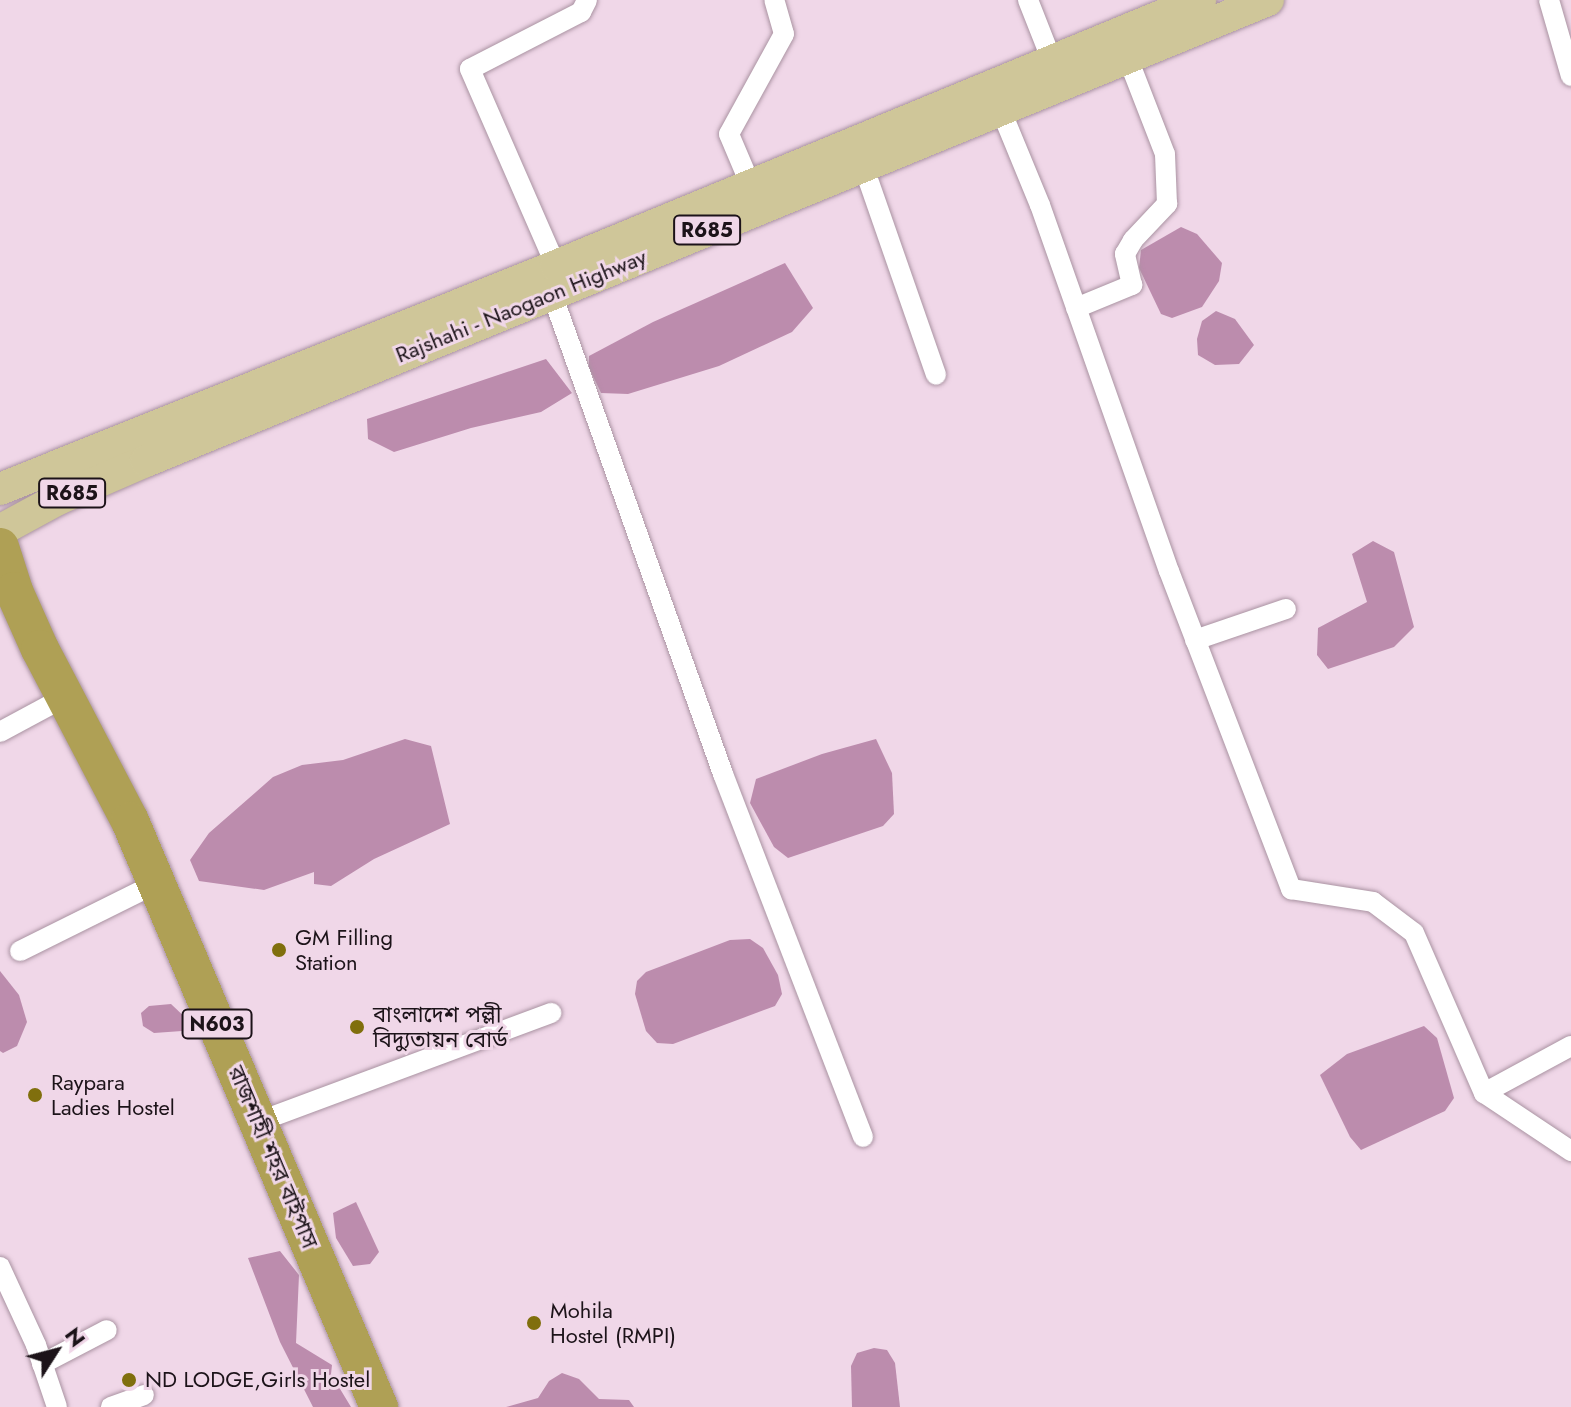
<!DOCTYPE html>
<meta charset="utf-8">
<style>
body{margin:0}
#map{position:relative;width:1571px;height:1407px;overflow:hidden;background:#f0d7e8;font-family:Jost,"Noto Sans Bengali",sans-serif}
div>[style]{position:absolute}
.water>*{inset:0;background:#bc8cad}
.roads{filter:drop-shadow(0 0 2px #aa93a2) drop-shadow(0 0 2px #aa93a2)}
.street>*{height:20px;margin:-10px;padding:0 10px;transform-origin:10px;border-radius:10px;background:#fff}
.primary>*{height:32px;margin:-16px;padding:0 16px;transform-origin:16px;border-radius:16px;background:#cfc699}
.highway>*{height:38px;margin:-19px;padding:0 19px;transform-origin:19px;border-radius:19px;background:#afa055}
.dots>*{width:22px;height:22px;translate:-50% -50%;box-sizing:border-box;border:4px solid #f0d7e8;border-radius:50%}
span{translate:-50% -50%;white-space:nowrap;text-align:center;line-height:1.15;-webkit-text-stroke:6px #f0d7e8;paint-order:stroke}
.shield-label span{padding:2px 6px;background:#f0d7e8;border:2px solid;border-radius:6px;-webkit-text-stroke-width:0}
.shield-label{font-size:20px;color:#1c1319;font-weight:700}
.street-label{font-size:22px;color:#1c1319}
.poi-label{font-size:22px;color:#1c1319}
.left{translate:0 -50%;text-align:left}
.north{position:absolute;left:16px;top:1311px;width:80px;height:80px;-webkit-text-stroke:6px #f0d7e8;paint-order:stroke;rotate:54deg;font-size:22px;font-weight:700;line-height:32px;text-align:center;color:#1c1319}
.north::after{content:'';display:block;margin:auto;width:28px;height:36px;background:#1c1319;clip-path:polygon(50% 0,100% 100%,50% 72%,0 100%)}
</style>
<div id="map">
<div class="water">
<i style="clip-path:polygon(1181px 227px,1197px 234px,1222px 263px,1219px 281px,1202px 307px,1172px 318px,1161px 314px,1139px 268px,1141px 250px)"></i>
<i style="clip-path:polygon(785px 263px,813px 308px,792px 332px,719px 366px,628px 394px,601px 393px,589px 368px,589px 356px,653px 322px)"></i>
<i style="clip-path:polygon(1216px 311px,1235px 319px,1254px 345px,1239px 364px,1215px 365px,1198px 355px,1197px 339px,1202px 321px)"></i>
<i style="clip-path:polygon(546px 359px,572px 393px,541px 412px,471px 428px,394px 452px,368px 439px,367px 419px)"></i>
<i style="clip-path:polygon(1373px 541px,1394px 552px,1414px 627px,1394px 647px,1328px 669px,1317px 655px,1318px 628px,1367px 602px,1352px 554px)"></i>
<i style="clip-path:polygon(405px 739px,431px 746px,450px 824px,374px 859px,331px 886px,314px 884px,314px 872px,264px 890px,199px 881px,190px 860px,209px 833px,273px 777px,302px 765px,343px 760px)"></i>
<i style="clip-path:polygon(876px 739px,892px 773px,894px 814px,883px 826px,788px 858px,774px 847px,750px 803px,756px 779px,822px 754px)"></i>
<i style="clip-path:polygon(750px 939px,763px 948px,778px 975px,782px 994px,775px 1006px,673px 1044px,657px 1043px,646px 1031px,635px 994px,637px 981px,646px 972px,730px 940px)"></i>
<i style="clip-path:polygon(0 971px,19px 995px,27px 1022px,17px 1046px,3px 1053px,0 1051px)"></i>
<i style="clip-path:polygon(171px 1004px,189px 1021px,182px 1031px,154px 1033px,143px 1026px,141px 1013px,149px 1006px)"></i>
<i style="clip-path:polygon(1424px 1026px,1437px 1038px,1454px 1098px,1445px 1111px,1361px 1150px,1350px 1137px,1320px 1075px,1347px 1054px)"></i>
<i style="clip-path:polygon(356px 1202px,379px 1252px,370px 1264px,353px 1266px,336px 1238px,333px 1213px)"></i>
<i style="clip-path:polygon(280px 1251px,299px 1275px,296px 1343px,332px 1365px,331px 1374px,351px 1407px,313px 1407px,280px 1342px,248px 1258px)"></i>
<i style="clip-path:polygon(874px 1348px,887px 1350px,895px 1363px,900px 1407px,852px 1407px,851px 1366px,857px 1353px)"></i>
<i style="clip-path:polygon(562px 1373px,579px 1379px,599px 1399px,629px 1400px,634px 1407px,506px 1407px,538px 1398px,549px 1381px)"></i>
</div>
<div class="roads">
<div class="street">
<i style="left:1028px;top:0;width:66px;rotate:68.5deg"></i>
<i style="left:1549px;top:0;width:79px;rotate:73.9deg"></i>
<i style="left:1000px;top:108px;width:105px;rotate:67.6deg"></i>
<i style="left:1040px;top:205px;width:388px;rotate:70.6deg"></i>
<i style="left:1169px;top:571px;width:341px;rotate:69deg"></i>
<i style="left:1291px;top:889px;width:83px;rotate:9deg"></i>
<i style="left:1373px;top:902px;width:51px;rotate:37.1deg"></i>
<i style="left:1414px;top:933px;width:175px;rotate:66.4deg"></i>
<i style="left:1484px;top:1093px;width:105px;rotate:33.7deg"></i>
<i style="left:863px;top:165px;width:222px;rotate:70.8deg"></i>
<i style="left:754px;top:193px;width:64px;rotate:-113deg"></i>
<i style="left:729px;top:134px;width:114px;rotate:-61.2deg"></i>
<i style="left:784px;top:34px;width:35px;rotate:-106deg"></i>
<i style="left:556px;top:266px;width:215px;rotate:-113.6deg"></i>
<i style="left:470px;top:69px;width:125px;rotate:-27.2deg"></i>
<i style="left:581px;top:12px;width:13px;rotate:-63deg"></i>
<i style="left:552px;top:294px;width:510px;rotate:70.39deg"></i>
<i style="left:723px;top:774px;width:389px;rotate:68.9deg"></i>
<i style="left:1076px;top:308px;width:61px;rotate:-22.3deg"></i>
<i style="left:1132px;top:285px;width:32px;rotate:-103deg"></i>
<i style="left:1125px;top:254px;width:16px;rotate:-60deg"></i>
<i style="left:1133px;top:240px;width:50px;rotate:-46.6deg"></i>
<i style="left:1167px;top:204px;width:50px;rotate:-92.3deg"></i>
<i style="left:1165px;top:154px;width:105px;rotate:-111.2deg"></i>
<i style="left:1195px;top:640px;width:96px;rotate:-18.8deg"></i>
<i style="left:0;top:732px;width:74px;rotate:-28.3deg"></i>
<i style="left:20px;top:951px;width:153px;rotate:-26.4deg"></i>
<i style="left:1484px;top:1093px;width:99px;rotate:-28.4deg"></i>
<i style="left:258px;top:1122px;width:313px;rotate:-20.4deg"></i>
<i style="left:0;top:1267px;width:86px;rotate:65.2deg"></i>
<i style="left:36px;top:1345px;width:65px;rotate:71.3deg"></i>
<i style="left:42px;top:1364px;width:73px;rotate:-27.6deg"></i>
<i style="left:111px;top:1407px;width:35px;rotate:-20deg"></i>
</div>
<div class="primary">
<i style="left:0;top:489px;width:599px;rotate:-21.85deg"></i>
<i style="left:556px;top:266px;width:697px;rotate:-22.44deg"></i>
<i style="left:1px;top:530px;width:65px;rotate:-28.5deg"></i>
<i style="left:58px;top:499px;width:96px;rotate:-23.4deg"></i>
<i style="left:146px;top:461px;width:1213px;rotate:-22.34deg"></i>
</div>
<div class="highway">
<i style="left:0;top:547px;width:46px;rotate:72.3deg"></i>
<i style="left:14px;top:591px;width:64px;rotate:65.9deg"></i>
<i style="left:40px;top:649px;width:194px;rotate:62.4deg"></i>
<i style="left:130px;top:821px;width:637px;rotate:66.98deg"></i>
</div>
</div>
<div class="dots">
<i style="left:279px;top:950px;background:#806f0d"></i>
<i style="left:357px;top:1027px;background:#806f0d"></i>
<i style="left:35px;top:1095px;background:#806f0d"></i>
<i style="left:534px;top:1323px;background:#806f0d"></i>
<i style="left:129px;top:1380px;background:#806f0d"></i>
</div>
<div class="shield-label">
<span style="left:707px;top:230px">R685</span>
<span style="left:72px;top:493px">R685</span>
<span style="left:217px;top:1024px">N603</span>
</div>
<div class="street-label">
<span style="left:521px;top:306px;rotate:-22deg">Rajshahi - Naogaon Highway</span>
<span style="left:273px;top:1157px;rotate:67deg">রাজশাহী শহর বাইপাস</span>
</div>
<div class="poi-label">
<span class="left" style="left:295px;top:950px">GM Filling<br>Station</span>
<span class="left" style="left:373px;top:1027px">বাংলাদেশ পল্লী<br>বিদ্যুতায়ন বোর্ড</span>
<span class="left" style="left:51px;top:1095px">Raypara<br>Ladies Hostel</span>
<span class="left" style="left:550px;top:1323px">Mohila<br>Hostel (RMPI)</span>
<span class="left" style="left:145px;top:1380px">ND LODGE,Girls Hostel</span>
</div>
<div class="north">N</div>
</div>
